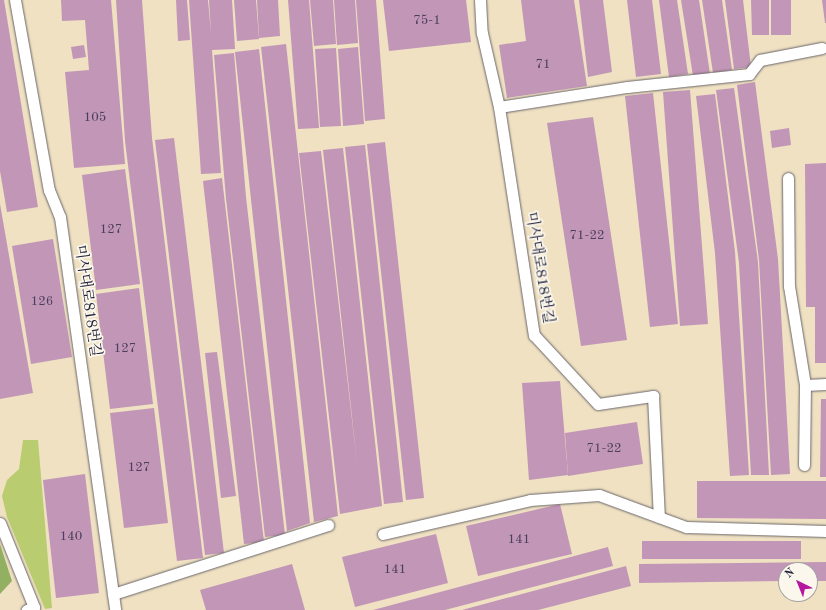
<!DOCTYPE html>
<meta charset="utf-8">
<style>
body{margin:0}
#map{position:relative;width:826px;height:610px;overflow:hidden;background:#efe1c2;font-family:"Old Standard TT","Noto Serif KR",serif}
div>[style]{position:absolute}
.green>*{inset:0;background:#b9cc6f}
.forest>*{inset:0;background:#92b062}
.building>*{inset:0;background:#c296b6}
.roads{filter:drop-shadow(0 0 1px #6a656a) drop-shadow(0 0 1px #6a656a)}
.service>*{height:11px;margin:-5.5px;padding:0 5.5px;transform-origin:5.5px;border-radius:5.5px;background:#fff}
span{translate:-50% -50%;white-space:nowrap;text-align:center;line-height:1.15;-webkit-text-stroke:3.5px #fbf7ec;paint-order:stroke}
.number-label{font-size:13px;color:#4a3f5a}
.number-label span{-webkit-text-stroke-width:0}
.street-label{font-size:15px;color:#22223b}
.north{position:absolute;left:778px;top:562px;width:40px;height:40px;box-sizing:border-box;background:#fbf7ec;border:1px solid #a4a2a5;border-radius:50%;rotate:317deg;font-size:11px;font-weight:700;line-height:16px;text-align:center;color:#22223b}
.north::after{content:'';display:block;margin:auto;width:14px;height:18px;background:#b5179e;clip-path:polygon(50% 0,100% 100%,50% 72%,0 100%)}
</style>
<div id="map">
<div class="green">
<i style="clip-path:polygon(23px 440px,38px 440px,52px 608px,45px 609px,7px 517px,2px 496px,7px 480px,19px 469px)"></i>
</div>
<div class="forest">
<i style="clip-path:polygon(0 544px,12px 581px,0 594px)"></i>
</div>
<div class="building">
<i style="clip-path:polygon(0 0,4px 0,38px 207px,7px 212px,0 171px)"></i>
<i style="clip-path:polygon(61px 0,111px 0,125px 164px,74px 168px,65px 72px,89px 70px,85px 20px,62px 21px)"></i>
<i style="clip-path:polygon(116px 0,142px 0,152px 138px,203px 558px,177px 561px,125px 141px)"></i>
<i style="clip-path:polygon(176px 0,187px 0,190px 40px,178px 41px)"></i>
<i style="clip-path:polygon(189px 0,208px 0,211px 33px,209px 0,232px 0,235px 49px,212px 50px,221px 173px,201px 174px)"></i>
<i style="clip-path:polygon(234px 0,256px 0,259px 39px,237px 41px)"></i>
<i style="clip-path:polygon(257px 0,278px 0,280px 36px,259px 38px)"></i>
<i style="clip-path:polygon(288px 0,309px 0,319px 128px,298px 129px)"></i>
<i style="clip-path:polygon(310px 0,333px 0,336px 44px,314px 46px)"></i>
<i style="clip-path:polygon(334px 0,355px 0,358px 43px,337px 45px)"></i>
<i style="clip-path:polygon(356px 0,376px 0,385px 119px,365px 121px)"></i>
<i style="clip-path:polygon(383px 0,466px 0,471px 42px,389px 51px)"></i>
<i style="clip-path:polygon(521px 0,574px 0,587px 86px,507px 98px,499px 45px,526px 41px)"></i>
<i style="clip-path:polygon(579px 0,603px 0,612px 72px,588px 77px)"></i>
<i style="clip-path:polygon(627px 0,652px 0,661px 74px,636px 77px)"></i>
<i style="clip-path:polygon(659px 0,677px 0,688px 74px,669px 77px)"></i>
<i style="clip-path:polygon(681px 0,699px 0,710px 74px,693px 76px)"></i>
<i style="clip-path:polygon(702px 0,722px 0,732px 70px,713px 73px)"></i>
<i style="clip-path:polygon(725px 0,743px 0,751px 67px,734px 69px)"></i>
<i style="clip-path:polygon(751px 0,769px 0,769px 35px,752px 35px)"></i>
<i style="clip-path:polygon(771px 0,791px 0,791px 35px,771px 35px)"></i>
<i style="clip-path:polygon(822px 0,826px 0,826px 23px,825px 23px)"></i>
<i style="clip-path:polygon(286px 44px,338px 516px,314px 522px,261px 47px)"></i>
<i style="clip-path:polygon(84px 45px,86px 57px,73px 59px,71px 47px)"></i>
<i style="clip-path:polygon(358px 47px,364px 124px,343px 126px,338px 49px)"></i>
<i style="clip-path:polygon(336px 48px,341px 126px,320px 127px,315px 49px)"></i>
<i style="clip-path:polygon(259px 49px,310px 523px,287px 531px,235px 52px)"></i>
<i style="clip-path:polygon(234px 53px,246px 197px,285px 535px,265px 537px,226px 199px,214px 55px)"></i>
<i style="clip-path:polygon(755px 82px,778px 259px,790px 474px,771px 475px,759px 260px,737px 85px)"></i>
<i style="clip-path:polygon(734px 88px,758px 262px,769px 475px,751px 475px,739px 263px,716px 90px)"></i>
<i style="clip-path:polygon(690px 90px,708px 324px,680px 326px,663px 92px)"></i>
<i style="clip-path:polygon(653px 93px,678px 324px,650px 327px,625px 96px)"></i>
<i style="clip-path:polygon(715px 94px,735px 252px,749px 475px,730px 476px,715px 253px,696px 96px)"></i>
<i style="clip-path:polygon(593px 117px,627px 340px,581px 346px,547px 123px)"></i>
<i style="clip-path:polygon(789px 128px,791px 145px,772px 148px,770px 131px)"></i>
<i style="clip-path:polygon(174px 138px,224px 553px,205px 555px,155px 140px)"></i>
<i style="clip-path:polygon(385px 142px,424px 498px,406px 500px,367px 144px)"></i>
<i style="clip-path:polygon(365px 145px,403px 502px,384px 504px,345px 147px)"></i>
<i style="clip-path:polygon(343px 148px,382px 506px,340px 514px,299px 153px,321px 151px,357px 463px,323px 150px)"></i>
<i style="clip-path:polygon(826px 163px,826px 363px,815px 363px,815px 307px,806px 307px,805px 164px)"></i>
<i style="clip-path:polygon(125px 169px,140px 284px,96px 290px,82px 175px)"></i>
<i style="clip-path:polygon(222px 178px,264px 542px,244px 544px,203px 181px)"></i>
<i style="clip-path:polygon(0 204px,33px 393px,0 399px)"></i>
<i style="clip-path:polygon(53px 239px,72px 357px,31px 364px,12px 246px)"></i>
<i style="clip-path:polygon(139px 288px,153px 404px,110px 409px,96px 294px)"></i>
<i style="clip-path:polygon(217px 352px,236px 496px,221px 498px,205px 353px)"></i>
<i style="clip-path:polygon(560px 381px,568px 475px,529px 480px,522px 383px)"></i>
<i style="clip-path:polygon(821px 399px,826px 399px,826px 477px,820px 477px)"></i>
<i style="clip-path:polygon(154px 408px,168px 523px,124px 528px,110px 413px)"></i>
<i style="clip-path:polygon(637px 422px,643px 464px,568px 476px,565px 433px)"></i>
<i style="clip-path:polygon(85px 474px,99px 593px,56px 598px,43px 480px)"></i>
<i style="clip-path:polygon(697px 481px,826px 481px,826px 519px,697px 518px)"></i>
<i style="clip-path:polygon(560px 504px,572px 554px,478px 576px,466px 526px)"></i>
<i style="clip-path:polygon(436px 534px,448px 583px,355px 607px,342px 557px)"></i>
<i style="clip-path:polygon(642px 541px,801px 541px,801px 559px,642px 559px)"></i>
<i style="clip-path:polygon(608px 547px,613px 566px,445px 610px,373px 610px)"></i>
<i style="clip-path:polygon(826px 562px,826px 581px,810px 581px,810px 570px,786px 570px,786px 581px,639px 583px,639px 564px)"></i>
<i style="clip-path:polygon(292px 564px,305px 610px,206px 610px,200px 590px)"></i>
<i style="clip-path:polygon(626px 566px,631px 586px,538px 610px,462px 610px)"></i>
</div>
<div class="roads">
<div class="service">
<i style="left:15px;top:0;width:193px;rotate:79.9deg"></i>
<i style="left:49px;top:190px;width:29px;rotate:68deg"></i>
<i style="left:60px;top:217px;width:397px;rotate:82deg"></i>
<i style="left:480px;top:0;width:33px;rotate:87deg"></i>
<i style="left:482px;top:33px;width:76px;rotate:77.1deg"></i>
<i style="left:499px;top:107px;width:231px;rotate:81.3deg"></i>
<i style="left:534px;top:335px;width:94px;rotate:47.2deg"></i>
<i style="left:598px;top:404px;width:56px;rotate:-8.3deg"></i>
<i style="left:653px;top:396px;width:121px;rotate:87.2deg"></i>
<i style="left:499px;top:107px;width:130px;rotate:-8.9deg"></i>
<i style="left:627px;top:87px;width:123px;rotate:-6.1deg"></i>
<i style="left:749px;top:74px;width:18px;rotate:-52deg"></i>
<i style="left:760px;top:60px;width:63px;rotate:-11deg"></i>
<i style="left:788px;top:178px;width:108px;rotate:89.5deg"></i>
<i style="left:789px;top:286px;width:100px;rotate:80.8deg"></i>
<i style="left:805px;top:385px;width:80px;rotate:90.7deg"></i>
<i style="left:805px;top:385px;width:21px;rotate:-3deg"></i>
<i style="left:0;top:523px;width:91px;rotate:68deg"></i>
<i style="left:34px;top:607px;width:8px;rotate:157deg"></i>
<i style="left:383px;top:534px;width:151px;rotate:-13deg"></i>
<i style="left:530px;top:500px;width:69px;rotate:-4.1deg"></i>
<i style="left:599px;top:495px;width:93px;rotate:20.2deg"></i>
<i style="left:686px;top:527px;width:140px;rotate:1.6deg"></i>
<i style="left:113px;top:594px;width:226px;rotate:-17.8deg"></i>
</div>
</div>
<div class="number-label">
<span style="left:427px;top:21px">75-1</span>
<span style="left:543px;top:65px">71</span>
<span style="left:95px;top:118px">105</span>
<span style="left:111px;top:230px">127</span>
<span style="left:587px;top:236px">71-22</span>
<span style="left:42px;top:302px">126</span>
<span style="left:125px;top:349px">127</span>
<span style="left:604px;top:449px">71-22</span>
<span style="left:139px;top:468px">127</span>
<span style="left:71px;top:537px">140</span>
<span style="left:519px;top:540px">141</span>
<span style="left:395px;top:570px">141</span>
</div>
<div class="street-label">
<span style="left:539px;top:268px;rotate:81deg">미사대로818번길</span>
<span style="left:87px;top:301px;rotate:82deg">미사대로818번길</span>
</div>
<div class="north">N</div>
</div>
